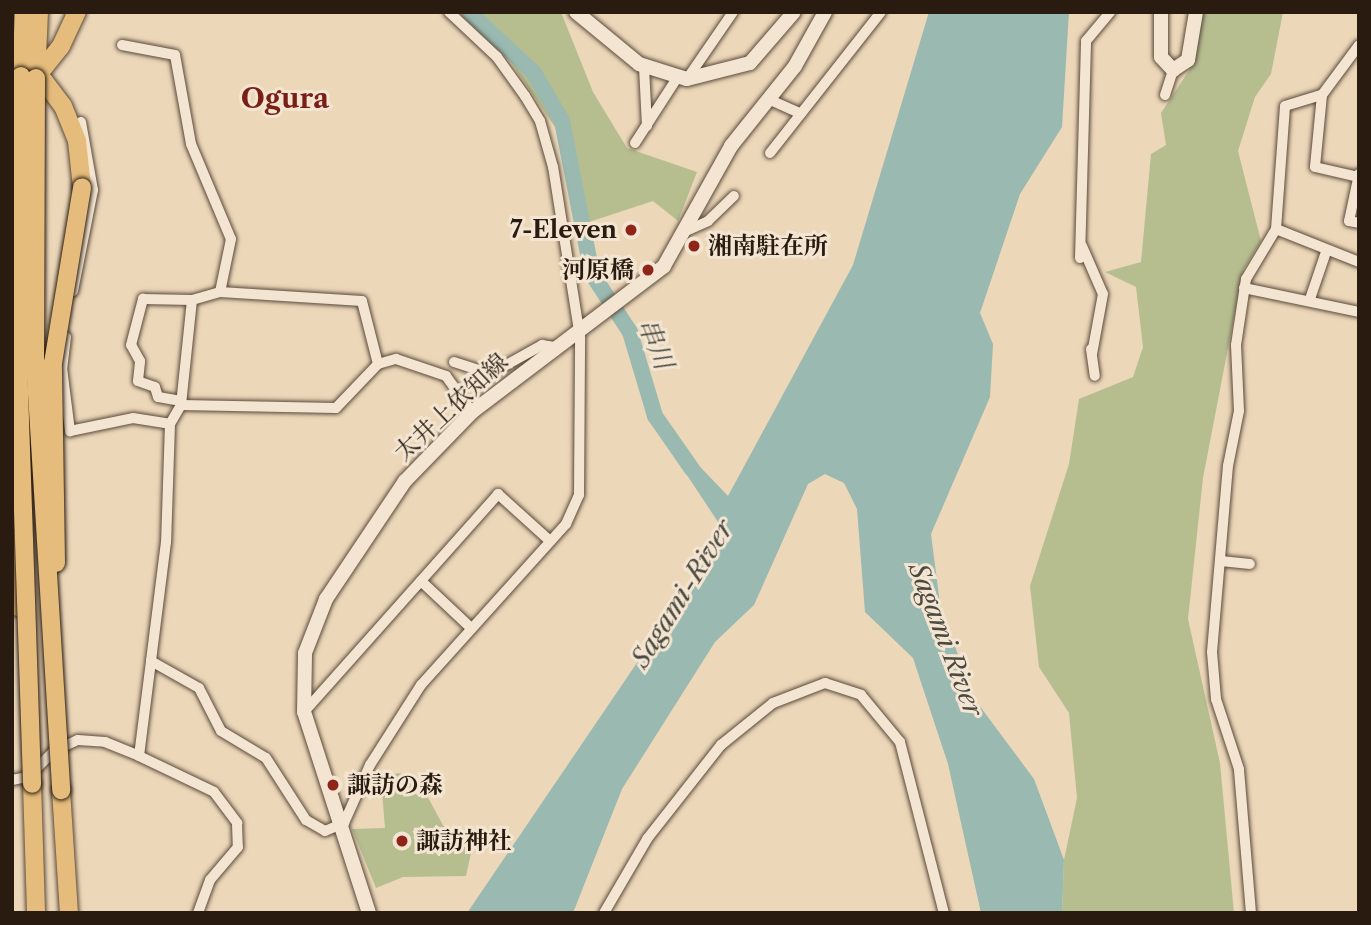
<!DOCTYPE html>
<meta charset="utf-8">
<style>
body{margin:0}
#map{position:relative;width:1371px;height:925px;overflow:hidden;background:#ecd7b9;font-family:"Libre Caslon Text","Noto Serif JP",serif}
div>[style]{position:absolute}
.green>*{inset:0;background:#b6be90}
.water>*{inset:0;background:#99b9b1}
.river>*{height:16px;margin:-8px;padding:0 8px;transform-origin:8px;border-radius:8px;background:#99b9b1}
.roads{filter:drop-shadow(0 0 2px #5a4a3a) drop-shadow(0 0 2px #5a4a3a)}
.minor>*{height:10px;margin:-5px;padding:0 5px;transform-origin:5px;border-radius:5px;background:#f3e5d2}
.secondary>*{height:14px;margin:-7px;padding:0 7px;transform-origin:7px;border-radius:7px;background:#f3e5d2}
.motorway>*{height:18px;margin:-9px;padding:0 9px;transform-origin:9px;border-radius:9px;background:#e6bc7c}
.bridges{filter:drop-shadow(0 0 2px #291b10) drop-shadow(0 0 2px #291b10)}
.motorway-bridge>*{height:18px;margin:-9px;padding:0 9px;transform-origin:9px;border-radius:9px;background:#e6bc7c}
.dots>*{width:19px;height:19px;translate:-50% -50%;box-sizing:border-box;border:4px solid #f3e5d2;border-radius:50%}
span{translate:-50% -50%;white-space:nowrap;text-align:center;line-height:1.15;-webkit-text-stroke:6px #f3e5d2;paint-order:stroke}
.poi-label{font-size:24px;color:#291b10;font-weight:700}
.right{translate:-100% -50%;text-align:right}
.left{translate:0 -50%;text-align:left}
.street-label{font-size:24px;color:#291b10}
.water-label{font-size:26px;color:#4b4a40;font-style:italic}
.quarter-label{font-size:28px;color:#7a1f14;font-weight:700}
.frame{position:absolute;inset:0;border:14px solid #291b10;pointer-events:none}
</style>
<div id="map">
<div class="green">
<i style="clip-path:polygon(477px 12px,561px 12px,593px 92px,627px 148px,697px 172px,678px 221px,653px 201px,586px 223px,561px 136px)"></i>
<i style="clip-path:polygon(1200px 12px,1283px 12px,1271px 74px,1255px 97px,1238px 151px,1261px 241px,1243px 270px,1203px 478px,1188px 619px,1220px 763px,1234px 913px,1062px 913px,1064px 860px,1077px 798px,1069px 713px,1039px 667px,1030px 586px,1069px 464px,1079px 399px,1133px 377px,1143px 347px,1136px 287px,1105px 272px,1141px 262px,1151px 154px,1166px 145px,1161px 113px,1190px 69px)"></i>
<i style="clip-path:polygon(398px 773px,417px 777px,445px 829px,473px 844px,466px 876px,403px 877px,376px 888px,352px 829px,385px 828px,381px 779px)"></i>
</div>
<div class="water">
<i style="clip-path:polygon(929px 12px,1069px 12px,1062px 127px,1020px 194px,980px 313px,993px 344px,990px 397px,931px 534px,940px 604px,973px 697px,1034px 779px,1064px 860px,1062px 913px,981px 913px,948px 764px,913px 658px,865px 612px,857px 509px,844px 483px,825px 474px,808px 484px,754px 605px,715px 642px,622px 789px,573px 913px,467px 913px,698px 573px,722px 528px,675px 457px,684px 450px,728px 496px,853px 265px)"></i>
</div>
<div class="river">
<i style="left:469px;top:12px;width:89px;rotate:43.2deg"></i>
<i style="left:534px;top:73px;width:56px;rotate:59.7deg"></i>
<i style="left:562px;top:121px;width:156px;rotate:78.9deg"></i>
<i style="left:592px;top:274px;width:69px;rotate:56.8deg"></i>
<i style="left:630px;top:332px;width:88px;rotate:73.4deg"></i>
<i style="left:655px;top:416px;width:65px;rotate:55.1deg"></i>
</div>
<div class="roads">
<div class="minor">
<i style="left:122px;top:45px;width:54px;rotate:10.7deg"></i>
<i style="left:175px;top:55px;width:90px;rotate:79.8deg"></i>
<i style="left:191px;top:144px;width:103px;rotate:67.2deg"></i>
<i style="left:231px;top:239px;width:54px;rotate:101.7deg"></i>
<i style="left:644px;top:67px;width:59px;rotate:87.1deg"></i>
<i style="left:687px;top:79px;width:81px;rotate:-55.5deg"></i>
<i style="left:1165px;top:95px;width:26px;rotate:-72deg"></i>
<i style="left:1322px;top:95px;width:72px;rotate:95.6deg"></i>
<i style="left:1315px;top:167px;width:44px;rotate:13.1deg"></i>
<i style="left:768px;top:99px;width:36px;rotate:24deg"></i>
<i style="left:635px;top:143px;width:77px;rotate:-57.1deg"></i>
<i style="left:770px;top:153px;width:179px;rotate:-51.8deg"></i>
<i style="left:1359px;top:174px;width:48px;rotate:102deg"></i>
<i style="left:1349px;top:221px;width:10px;rotate:11deg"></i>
<i style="left:1276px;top:229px;width:89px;rotate:21.7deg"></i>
<i style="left:686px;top:231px;width:24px;rotate:-24deg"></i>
<i style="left:708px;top:221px;width:36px;rotate:-44deg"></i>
<i style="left:1082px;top:246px;width:52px;rotate:66.4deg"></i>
<i style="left:1103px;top:294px;width:61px;rotate:100.4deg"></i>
<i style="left:1080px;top:258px;width:217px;rotate:-88.4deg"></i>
<i style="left:1086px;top:41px;width:38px;rotate:-50deg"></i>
<i style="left:1244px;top:288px;width:117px;rotate:11.8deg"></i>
<i style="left:73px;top:291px;width:103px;rotate:-78.8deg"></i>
<i style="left:93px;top:190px;width:69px;rotate:-100deg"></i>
<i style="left:1310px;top:299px;width:50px;rotate:-71.2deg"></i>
<i style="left:66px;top:337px;width:31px;rotate:97deg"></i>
<i style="left:62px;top:368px;width:64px;rotate:82.8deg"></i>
<i style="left:70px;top:431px;width:64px;rotate:-11.7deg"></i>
<i style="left:133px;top:418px;width:37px;rotate:9deg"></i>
<i style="left:1091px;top:349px;width:27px;rotate:82deg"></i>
<i style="left:454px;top:362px;width:38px;rotate:18deg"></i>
<i style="left:490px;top:374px;width:60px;rotate:-29.1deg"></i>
<i style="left:542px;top:345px;width:12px;rotate:9deg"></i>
<i style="left:378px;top:364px;width:65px;rotate:-104.3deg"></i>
<i style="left:362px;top:301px;width:142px;rotate:-176.4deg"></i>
<i style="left:220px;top:292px;width:29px;rotate:164deg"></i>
<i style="left:192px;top:300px;width:106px;rotate:96deg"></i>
<i style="left:181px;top:405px;width:22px;rotate:120deg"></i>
<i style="left:170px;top:424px;width:118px;rotate:91.9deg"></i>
<i style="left:166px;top:542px;width:120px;rotate:97.2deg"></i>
<i style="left:151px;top:661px;width:55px;rotate:29.4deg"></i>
<i style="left:199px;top:688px;width:48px;rotate:62.9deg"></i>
<i style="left:221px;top:731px;width:52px;rotate:31deg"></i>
<i style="left:266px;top:758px;width:74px;rotate:57.2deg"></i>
<i style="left:306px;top:820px;width:22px;rotate:30deg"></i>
<i style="left:325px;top:831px;width:21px;rotate:-23deg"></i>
<i style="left:344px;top:823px;width:64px;rotate:-65.9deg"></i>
<i style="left:370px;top:765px;width:95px;rotate:-57.5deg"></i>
<i style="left:421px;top:685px;width:217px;rotate:-48deg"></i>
<i style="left:566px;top:524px;width:32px;rotate:-66deg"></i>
<i style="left:579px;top:495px;width:158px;rotate:-89.6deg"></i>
<i style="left:580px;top:337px;width:172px;rotate:-99deg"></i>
<i style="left:553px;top:167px;width:48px;rotate:-105.8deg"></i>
<i style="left:540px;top:121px;width:29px;rotate:-121deg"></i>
<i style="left:525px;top:96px;width:48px;rotate:-125.7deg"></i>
<i style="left:497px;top:57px;width:66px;rotate:-136.8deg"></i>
<i style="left:181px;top:401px;width:23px;rotate:-170deg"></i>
<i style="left:158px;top:397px;width:10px;rotate:-107deg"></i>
<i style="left:155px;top:387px;width:18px;rotate:-161deg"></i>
<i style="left:138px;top:381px;width:20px;rotate:-84deg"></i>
<i style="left:140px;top:361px;width:18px;rotate:-119deg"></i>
<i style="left:131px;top:345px;width:48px;rotate:-75.4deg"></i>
<i style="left:143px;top:299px;width:49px;rotate:1.2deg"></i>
<i style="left:181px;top:405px;width:155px;rotate:1.1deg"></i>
<i style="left:336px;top:408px;width:61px;rotate:-46.3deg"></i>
<i style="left:378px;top:364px;width:19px;rotate:-16deg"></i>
<i style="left:396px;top:359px;width:53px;rotate:18.8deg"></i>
<i style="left:446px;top:376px;width:44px;rotate:54.2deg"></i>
<i style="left:1221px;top:561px;width:29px;rotate:6deg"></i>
<i style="left:421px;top:581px;width:69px;rotate:43.2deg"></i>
<i style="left:304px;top:712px;width:292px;rotate:-48.3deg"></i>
<i style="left:498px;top:494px;width:70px;rotate:42.1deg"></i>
<i style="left:139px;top:756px;width:83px;rotate:25.6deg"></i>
<i style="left:214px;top:792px;width:39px;rotate:53deg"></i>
<i style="left:237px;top:823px;width:24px;rotate:88deg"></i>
<i style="left:238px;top:847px;width:43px;rotate:130.3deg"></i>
<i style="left:210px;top:880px;width:35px;rotate:110deg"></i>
<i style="left:12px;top:780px;width:16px;rotate:-11deg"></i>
<i style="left:28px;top:777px;width:37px;rotate:-45deg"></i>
<i style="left:54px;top:751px;width:26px;rotate:-25deg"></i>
<i style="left:78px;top:740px;width:27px;rotate:4deg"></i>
<i style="left:105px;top:742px;width:37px;rotate:22deg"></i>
<i style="left:139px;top:756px;width:96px;rotate:-82.8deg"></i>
<i style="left:604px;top:913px;width:86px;rotate:-59.8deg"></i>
<i style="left:647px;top:839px;width:120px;rotate:-51.8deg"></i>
<i style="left:721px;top:745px;width:67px;rotate:-38.9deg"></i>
<i style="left:773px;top:703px;width:56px;rotate:-21deg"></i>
<i style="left:825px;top:683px;width:38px;rotate:18deg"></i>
<i style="left:861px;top:695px;width:61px;rotate:50.3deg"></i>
<i style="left:900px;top:742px;width:177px;rotate:75.6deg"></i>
<i style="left:1251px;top:913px;width:144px;rotate:-94.8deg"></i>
<i style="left:1239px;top:769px;width:74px;rotate:-108.2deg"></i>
<i style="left:1216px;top:699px;width:47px;rotate:-94.9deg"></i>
<i style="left:1212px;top:652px;width:187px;rotate:-85.1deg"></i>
<i style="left:1228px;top:466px;width:56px;rotate:-78.7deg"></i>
<i style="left:1239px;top:411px;width:66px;rotate:-92.6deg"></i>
<i style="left:1236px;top:345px;width:67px;rotate:-81.4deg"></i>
<i style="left:1246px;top:279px;width:58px;rotate:-59deg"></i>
<i style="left:1276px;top:229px;width:123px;rotate:-85.8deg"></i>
<i style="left:1285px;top:106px;width:39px;rotate:-17deg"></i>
<i style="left:1322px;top:95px;width:62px;rotate:-53.5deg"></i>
</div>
<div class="secondary">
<i style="left:576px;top:12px;width:82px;rotate:39.5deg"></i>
<i style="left:639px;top:64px;width:50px;rotate:17.4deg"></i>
<i style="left:687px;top:79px;width:65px;rotate:-14.3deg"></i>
<i style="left:750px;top:63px;width:67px;rotate:-49.2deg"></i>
<i style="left:1161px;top:12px;width:45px;rotate:90deg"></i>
<i style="left:1161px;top:57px;width:18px;rotate:47deg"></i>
<i style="left:1173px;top:70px;width:18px;rotate:-34deg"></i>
<i style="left:1188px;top:60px;width:49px;rotate:-80.5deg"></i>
<i style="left:369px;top:913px;width:211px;rotate:-107.9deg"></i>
<i style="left:304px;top:712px;width:59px;rotate:-89deg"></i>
<i style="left:305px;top:653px;width:58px;rotate:-68.7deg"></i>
<i style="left:326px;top:599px;width:142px;rotate:-56.2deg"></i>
<i style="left:405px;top:481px;width:96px;rotate:-45.8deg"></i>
<i style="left:472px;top:412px;width:241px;rotate:-37.2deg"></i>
<i style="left:664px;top:266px;width:137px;rotate:-60.8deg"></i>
<i style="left:731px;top:146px;width:102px;rotate:-51.3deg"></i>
<i style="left:795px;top:66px;width:62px;rotate:-60.9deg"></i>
</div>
<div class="motorway">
<i style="left:12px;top:64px;width:36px;rotate:28deg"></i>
<i style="left:44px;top:81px;width:31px;rotate:53deg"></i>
<i style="left:63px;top:106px;width:38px;rotate:68deg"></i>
<i style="left:77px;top:141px;width:46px;rotate:83.8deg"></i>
<i style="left:21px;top:76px;width:64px;rotate:-87.3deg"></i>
<i style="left:36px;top:78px;width:66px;rotate:-87.4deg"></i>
<i style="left:30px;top:85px;width:50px;rotate:-51.5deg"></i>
<i style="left:61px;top:46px;width:38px;rotate:-65deg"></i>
<i style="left:12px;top:540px;width:68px;rotate:84.1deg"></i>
<i style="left:32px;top:784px;width:129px;rotate:88.2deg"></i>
<i style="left:61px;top:790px;width:123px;rotate:86.3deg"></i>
</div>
</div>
<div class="bridges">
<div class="motorway-bridge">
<i style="left:21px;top:76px;width:283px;rotate:90.6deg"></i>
<i style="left:18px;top:359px;width:425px;rotate:88.1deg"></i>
<i style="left:36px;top:78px;width:283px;rotate:90.2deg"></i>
<i style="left:35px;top:361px;width:430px;rotate:86.5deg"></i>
<i style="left:56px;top:563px;width:200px;rotate:-90.9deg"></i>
<i style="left:53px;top:363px;width:178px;rotate:-80.6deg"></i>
</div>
</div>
<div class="dots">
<i style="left:631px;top:230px;background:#8f2418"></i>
<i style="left:694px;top:246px;background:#8f2418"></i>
<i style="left:648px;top:270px;background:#8f2418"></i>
<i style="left:333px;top:785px;background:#8f2418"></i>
<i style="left:402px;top:841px;background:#8f2418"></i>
</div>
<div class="poi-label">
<span class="right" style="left:617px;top:230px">7-Eleven</span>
<span class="left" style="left:708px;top:246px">湘南駐在所</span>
<span class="right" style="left:634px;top:270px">河原橋</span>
<span class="left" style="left:347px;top:785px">諏訪の森</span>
<span class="left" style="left:416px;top:841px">諏訪神社</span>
</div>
<div class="street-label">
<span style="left:451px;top:407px;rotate:-43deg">太井上依知線</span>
</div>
<div class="water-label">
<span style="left:655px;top:344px;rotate:68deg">串川</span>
<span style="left:683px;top:594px;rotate:-58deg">Sagami-River</span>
<span style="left:945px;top:640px;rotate:69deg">Sagami River</span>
</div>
<div class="quarter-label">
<span style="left:285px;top:98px">Ogura</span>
</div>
<div class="frame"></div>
</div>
